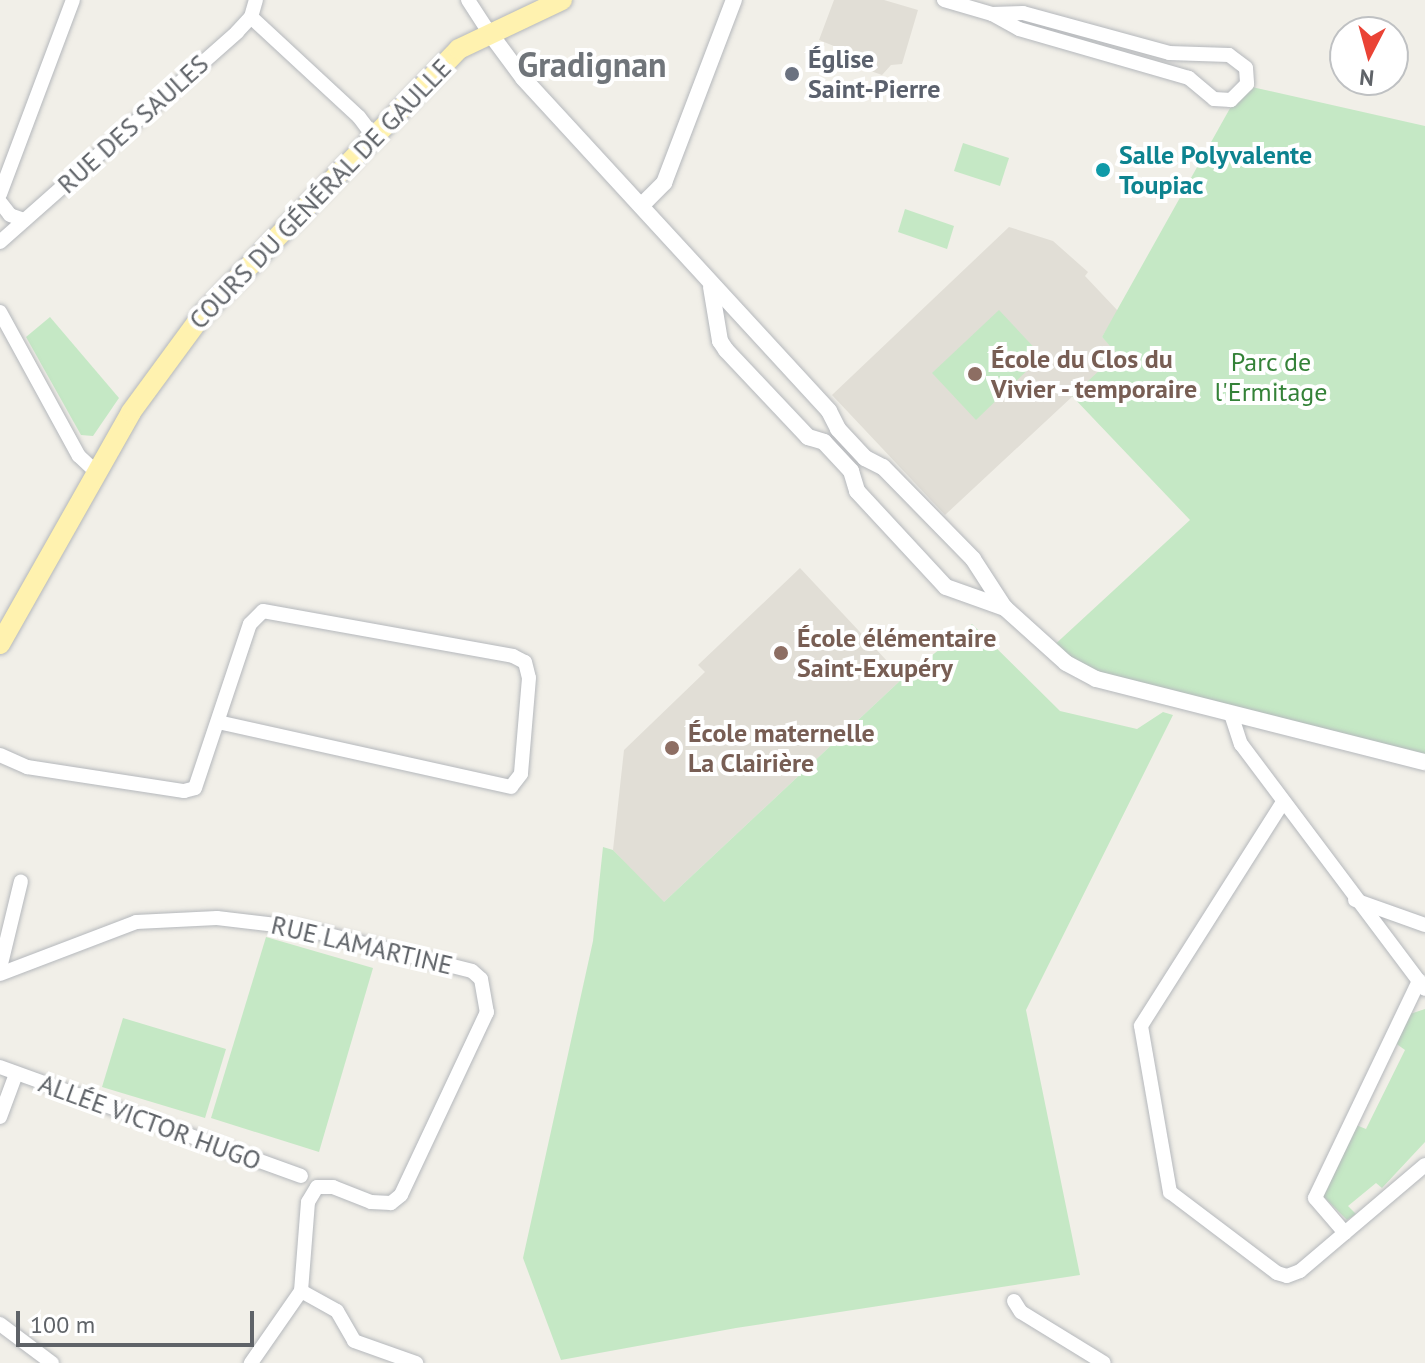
<!DOCTYPE html>
<meta charset="utf-8">
<style>
body{margin:0}
#map{position:relative;width:1425px;height:1363px;overflow:hidden;background:#f1efe8;font-family:"PT Sans",sans-serif}
div>[style]{position:absolute}
.education>*{inset:0;background:#e1ded6}
.green>*{inset:0;background:#c5e8c5}
.roads{filter:drop-shadow(0 0 2px #b5b8bc) drop-shadow(0 0 2px #b5b8bc)}
.minor>*{height:14px;margin:-7px;padding:0 7px;transform-origin:7px;border-radius:7px;background:#fff}
.tertiary>*{height:16px;margin:-8px;padding:0 8px;transform-origin:8px;border-radius:8px;background:#fff}
.primary>*{height:20px;margin:-10px;padding:0 10px;transform-origin:10px;border-radius:10px;background:#fff2af}
.dots>*{width:22px;height:22px;translate:-50% -50%;box-sizing:border-box;border:4px solid #fff;border-radius:50%}
span{translate:-50% -50%;white-space:nowrap;text-align:center;line-height:1.15;-webkit-text-stroke:8px #fff;paint-order:stroke}
.worship-label{font-size:26px;color:#5b616d;font-weight:700}
.left{translate:0 -50%;text-align:left}
.street-label{font-size:26px;color:#5f6368}
.culture-label{font-size:26px;color:#0d838f;font-weight:700}
.education-label{font-size:26px;color:#785e54;font-weight:700}
.park-label{font-size:26px;color:#348238}
.district-label{font-size:34px;color:#70757a;font-weight:700}
.north{position:absolute;left:1329px;top:16px;width:80px;height:80px;box-sizing:border-box;background:#fff;border:2px solid #bfc1c3;border-radius:50%;rotate:186deg;font-size:22px;font-weight:700;line-height:32px;text-align:center;color:#5f6368}
.north::after{content:'';display:block;margin:auto;width:28px;height:36px;background:#ea4335;clip-path:polygon(50% 0,100% 100%,50% 72%,0 100%)}
.scale{position:absolute;left:16px;top:1311px;width:238px;height:36px;box-sizing:border-box;border:4px solid #5f6368;border-top:0;padding-left:10px;font-size:24px;line-height:28px;white-space:nowrap;color:#5f6368;-webkit-text-stroke:6px #fff;paint-order:stroke}
</style>
<div id="map">
<div class="education">
<i style="clip-path:polygon(834px 0,884px 0,918px 10px,902px 64px,891px 65px,882px 75px,868px 70px,866px 59px,819px 40px)"></i>
<i style="clip-path:polygon(1009px 227px,1053px 241px,1088px 272px,1085px 276px,1118px 311px,1102px 337px,1118px 354px,945px 515px,832px 395px)"></i>
<i style="clip-path:polygon(800px 568px,903px 678px,663px 903px,613px 850px,624px 750px,705px 672px,698px 665px)"></i>
</div>
<div class="green">
<i style="clip-path:polygon(1243px 85px,1425px 126px,1425px 762px,1096px 679px,1050px 649px,1190px 520px,1072px 396px,1117px 354px,1102px 337px)"></i>
<i style="clip-path:polygon(963px 143px,1009px 158px,1000px 186px,954px 171px)"></i>
<i style="clip-path:polygon(905px 209px,954px 226px,947px 249px,898px 232px)"></i>
<i style="clip-path:polygon(999px 310px,1042px 356px,976px 420px,932px 373px)"></i>
<i style="clip-path:polygon(50px 317px,119px 398px,93px 436px,81px 435px,26px 337px)"></i>
<i style="clip-path:polygon(972px 624px,1060px 711px,1137px 729px,1163px 712px,1173px 715px,1026px 1010px,1080px 1275px,736px 1328px,561px 1360px,523px 1258px,593px 941px,603px 847px,613px 850px,664px 902px,903px 678px)"></i>
<i style="clip-path:polygon(266px 937px,373px 968px,319px 1152px,211px 1118px)"></i>
<i style="clip-path:polygon(1425px 1009px,1425px 1142px,1382px 1188px,1376px 1183px,1348px 1206px,1356px 1214px,1347px 1220px,1323px 1196px,1356px 1125px,1366px 1129px,1405px 1050px,1394px 1042px,1407px 1015px)"></i>
<i style="clip-path:polygon(123px 1018px,226px 1049px,205px 1118px,102px 1087px)"></i>
</div>
<div class="roads">
<div class="minor">
<i style="left:468px;top:0;width:38px;rotate:57deg"></i>
<i style="left:944px;top:0;width:50px;rotate:16.3deg"></i>
<i style="left:1023px;top:13px;width:151px;rotate:15.3deg"></i>
<i style="left:1169px;top:53px;width:60px;rotate:1.9deg"></i>
<i style="left:1229px;top:55px;width:21px;rotate:37deg"></i>
<i style="left:1246px;top:68px;width:16px;rotate:86deg"></i>
<i style="left:1247px;top:84px;width:23px;rotate:135deg"></i>
<i style="left:1231px;top:100px;width:17px;rotate:-177deg"></i>
<i style="left:1214px;top:99px;width:33px;rotate:-140deg"></i>
<i style="left:1189px;top:78px;width:177px;rotate:-163.9deg"></i>
<i style="left:1019px;top:29px;width:31px;rotate:-151deg"></i>
<i style="left:992px;top:14px;width:31px;rotate:-2deg"></i>
<i style="left:251px;top:17px;width:147px;rotate:42.8deg"></i>
<i style="left:359px;top:117px;width:25px;rotate:53deg"></i>
<i style="left:0;top:194px;width:207px;rotate:-69.4deg"></i>
<i style="left:0;top:202px;width:16px;rotate:52deg"></i>
<i style="left:10px;top:215px;width:15px;rotate:20deg"></i>
<i style="left:0;top:242px;width:317px;rotate:-41.5deg"></i>
<i style="left:237px;top:32px;width:21px;rotate:-47deg"></i>
<i style="left:251px;top:17px;width:18px;rotate:-74deg"></i>
<i style="left:0;top:312px;width:164px;rotate:61.3deg"></i>
<i style="left:79px;top:456px;width:22px;rotate:43deg"></i>
<i style="left:1231px;top:714px;width:32px;rotate:72deg"></i>
<i style="left:1241px;top:744px;width:306px;rotate:53.1deg"></i>
<i style="left:0;top:755px;width:30px;rotate:24deg"></i>
<i style="left:27px;top:767px;width:159px;rotate:8.7deg"></i>
<i style="left:184px;top:791px;width:11px;rotate:-15deg"></i>
<i style="left:195px;top:788px;width:173px;rotate:-71.5deg"></i>
<i style="left:250px;top:624px;width:18px;rotate:-45deg"></i>
<i style="left:263px;top:611px;width:254px;rotate:10.2deg"></i>
<i style="left:513px;top:656px;width:13px;rotate:27deg"></i>
<i style="left:525px;top:662px;width:16px;rotate:76deg"></i>
<i style="left:529px;top:678px;width:96px;rotate:94.8deg"></i>
<i style="left:521px;top:774px;width:16px;rotate:128deg"></i>
<i style="left:511px;top:787px;width:299px;rotate:-167.5deg"></i>
<i style="left:1283px;top:802px;width:265px;rotate:122.4deg"></i>
<i style="left:1141px;top:1026px;width:169px;rotate:80.1deg"></i>
<i style="left:1170px;top:1192px;width:134px;rotate:37.1deg"></i>
<i style="left:1277px;top:1273px;width:10px;rotate:17deg"></i>
<i style="left:1287px;top:1276px;width:14px;rotate:-21deg"></i>
<i style="left:1300px;top:1271px;width:164px;rotate:-40.3deg"></i>
<i style="left:1355px;top:900px;width:74px;rotate:19.7deg"></i>
<i style="left:0;top:968px;width:89px;rotate:-76.4deg"></i>
<i style="left:0;top:974px;width:146px;rotate:-20.9deg"></i>
<i style="left:136px;top:922px;width:81px;rotate:-2.8deg"></i>
<i style="left:217px;top:918px;width:85px;rotate:6.8deg"></i>
<i style="left:301px;top:928px;width:176px;rotate:14.1deg"></i>
<i style="left:472px;top:971px;width:12px;rotate:42deg"></i>
<i style="left:481px;top:979px;width:34px;rotate:80deg"></i>
<i style="left:487px;top:1012px;width:202px;rotate:115.2deg"></i>
<i style="left:401px;top:1195px;width:13px;rotate:141deg"></i>
<i style="left:391px;top:1203px;width:20px;rotate:-177deg"></i>
<i style="left:371px;top:1202px;width:41px;rotate:-158.5deg"></i>
<i style="left:333px;top:1187px;width:16px;rotate:180deg"></i>
<i style="left:317px;top:1187px;width:17px;rotate:121deg"></i>
<i style="left:308px;top:1202px;width:89px;rotate:94.5deg"></i>
<i style="left:301px;top:1291px;width:88px;rotate:124.8deg"></i>
<i style="left:0;top:1067px;width:320px;rotate:19.9deg"></i>
<i style="left:0;top:1117px;width:46px;rotate:-69.6deg"></i>
<i style="left:1345px;top:1233px;width:46px;rotate:-130.6deg"></i>
<i style="left:1315px;top:1198px;width:241px;rotate:-64.4deg"></i>
<i style="left:301px;top:1291px;width:41px;rotate:29.1deg"></i>
<i style="left:337px;top:1311px;width:34px;rotate:60deg"></i>
<i style="left:354px;top:1341px;width:66px;rotate:19.5deg"></i>
<i style="left:1014px;top:1301px;width:13px;rotate:58deg"></i>
<i style="left:1021px;top:1312px;width:97px;rotate:31.6deg"></i>
<i style="left:0;top:1324px;width:65px;rotate:36.9deg"></i>
</div>
<div class="tertiary">
<i style="left:489px;top:32px;width:57px;rotate:53.5deg"></i>
<i style="left:523px;top:78px;width:452px;rotate:47.4deg"></i>
<i style="left:829px;top:411px;width:20px;rotate:63deg"></i>
<i style="left:838px;top:429px;width:40px;rotate:47deg"></i>
<i style="left:865px;top:458px;width:20px;rotate:27deg"></i>
<i style="left:883px;top:467px;width:129px;rotate:45.6deg"></i>
<i style="left:973px;top:559px;width:57px;rotate:57.1deg"></i>
<i style="left:641px;top:206px;width:33px;rotate:-45deg"></i>
<i style="left:664px;top:183px;width:196px;rotate:-69.1deg"></i>
<i style="left:711px;top:287px;width:55px;rotate:80.5deg"></i>
<i style="left:720px;top:341px;width:11px;rotate:56deg"></i>
<i style="left:726px;top:350px;width:120px;rotate:46.7deg"></i>
<i style="left:808px;top:437px;width:17px;rotate:17deg"></i>
<i style="left:824px;top:442px;width:40px;rotate:47deg"></i>
<i style="left:851px;top:471px;width:21px;rotate:73deg"></i>
<i style="left:857px;top:491px;width:131px;rotate:47.2deg"></i>
<i style="left:946px;top:587px;width:63px;rotate:19.6deg"></i>
<i style="left:1005px;top:608px;width:82px;rotate:42deg"></i>
<i style="left:1066px;top:663px;width:34px;rotate:28deg"></i>
<i style="left:1096px;top:679px;width:339px;rotate:14.2deg"></i>
</div>
<div class="primary">
<i style="left:0;top:644px;width:266px;rotate:-60.5deg"></i>
<i style="left:131px;top:412px;width:122px;rotate:-53.7deg"></i>
<i style="left:203px;top:314px;width:368px;rotate:-46deg"></i>
<i style="left:459px;top:49px;width:114px;rotate:-25.4deg"></i>
</div>
</div>
<div class="dots">
<i style="left:792px;top:74px;background:#6b7280"></i>
<i style="left:1103px;top:170px;background:#0f9aa8"></i>
<i style="left:975px;top:374px;background:#8d6e63"></i>
<i style="left:781px;top:653px;background:#8d6e63"></i>
<i style="left:672px;top:748px;background:#8d6e63"></i>
</div>
<div class="worship-label">
<span class="left" style="left:808px;top:74px">Église<br>Saint-Pierre</span>
</div>
<div class="street-label">
<span style="left:133px;top:124px;rotate:-42deg">RUE DES SAULES</span>
<span style="left:320px;top:194px;rotate:-46deg">COURS DU GÉNÉRAL DE GAULLE</span>
<span style="left:362px;top:945px;rotate:13deg">RUE LAMARTINE</span>
<span style="left:150px;top:1122px;rotate:20deg">ALLÉE VICTOR HUGO</span>
</div>
<div class="culture-label">
<span class="left" style="left:1119px;top:170px">Salle Polyvalente<br>Toupiac</span>
</div>
<div class="education-label">
<span class="left" style="left:991px;top:374px">École du Clos du<br>Vivier - temporaire</span>
<span class="left" style="left:797px;top:653px">École élémentaire<br>Saint-Exupéry</span>
<span class="left" style="left:688px;top:748px">École maternelle<br>La Clairière</span>
</div>
<div class="park-label">
<span style="left:1271px;top:377px">Parc de<br>l'Ermitage</span>
</div>
<div class="district-label">
<span style="left:592px;top:65px">Gradignan</span>
</div>
<div class="north">N</div>
<div class="scale">100 m</div>
</div>
